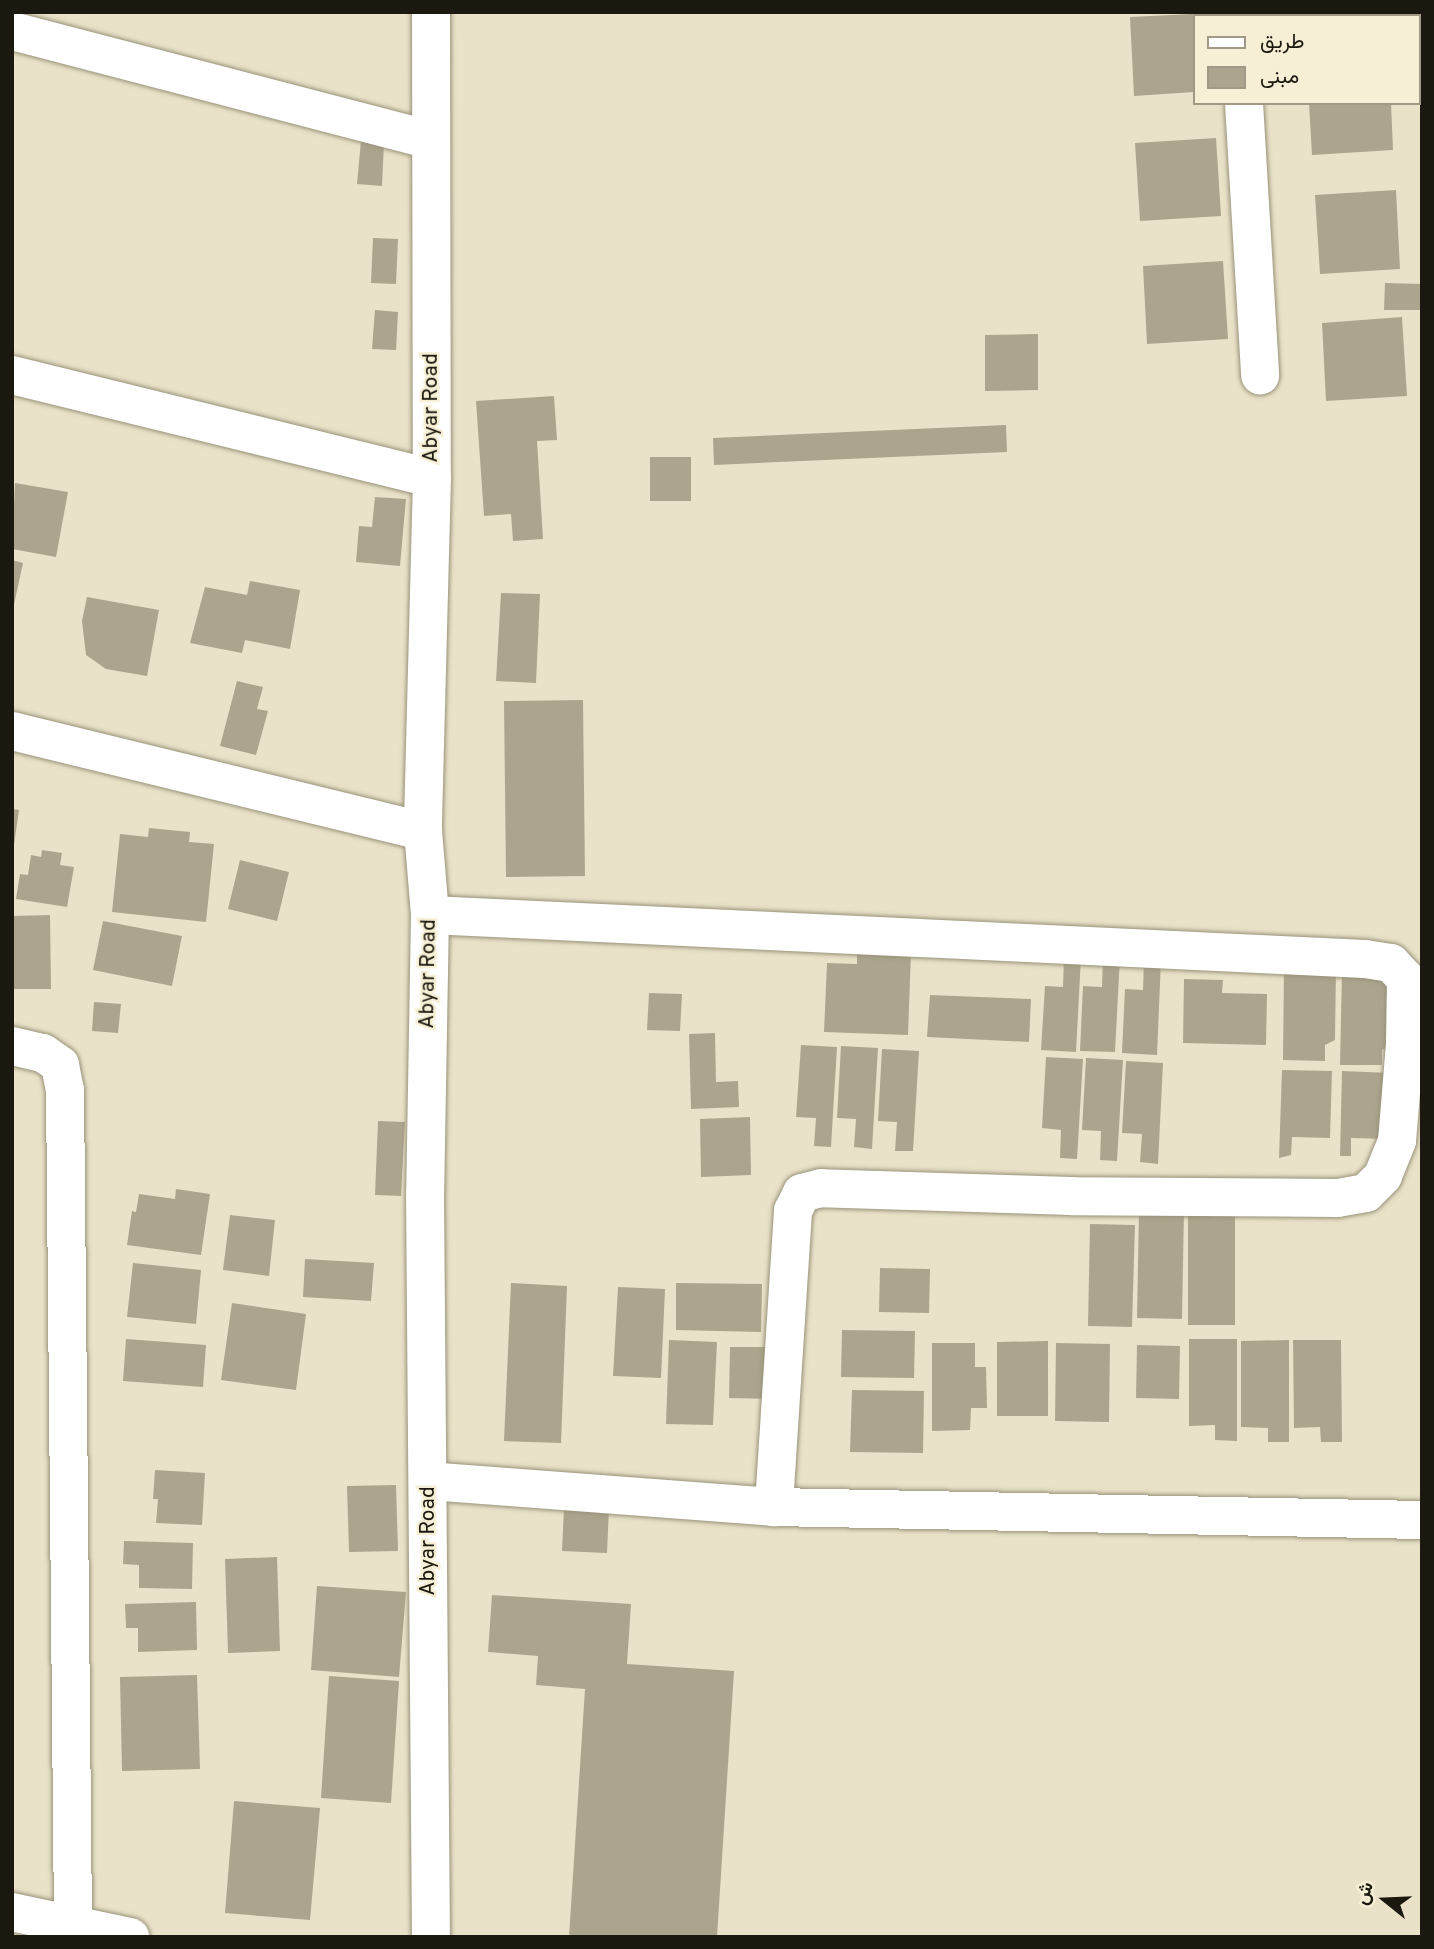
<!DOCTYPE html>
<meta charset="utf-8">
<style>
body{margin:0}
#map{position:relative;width:1434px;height:1949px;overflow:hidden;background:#e9e2c8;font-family:Overpass,Vazirmatn,sans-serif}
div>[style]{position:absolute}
.building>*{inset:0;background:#aca58d}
.roads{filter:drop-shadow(0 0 2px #99927a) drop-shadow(0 0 2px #99927a)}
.minor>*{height:38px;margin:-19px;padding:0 19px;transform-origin:19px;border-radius:19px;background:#fff}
.major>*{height:38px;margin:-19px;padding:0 19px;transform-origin:19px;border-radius:19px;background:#fff}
span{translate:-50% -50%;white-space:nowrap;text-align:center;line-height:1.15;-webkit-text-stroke:5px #f7efd5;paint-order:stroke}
.street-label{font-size:21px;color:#1a180f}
.frame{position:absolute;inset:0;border:14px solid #1a180f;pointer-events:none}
.legend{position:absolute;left:1193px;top:14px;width:228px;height:91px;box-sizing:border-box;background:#f7efd5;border:2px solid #9f9986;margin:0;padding:9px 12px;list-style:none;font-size:21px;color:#1a180f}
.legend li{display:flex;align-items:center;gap:14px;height:35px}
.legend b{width:35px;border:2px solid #9f9986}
.north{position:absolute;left:1350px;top:1865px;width:70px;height:70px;-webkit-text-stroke:5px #f7efd5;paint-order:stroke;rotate:288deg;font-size:19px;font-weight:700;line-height:28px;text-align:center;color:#1a180f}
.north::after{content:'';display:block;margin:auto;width:24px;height:32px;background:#1a180f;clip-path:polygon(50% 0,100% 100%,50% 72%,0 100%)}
</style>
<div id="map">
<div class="building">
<i style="clip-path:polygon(1279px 12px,1387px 12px,1387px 16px,1280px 16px)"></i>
<i style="clip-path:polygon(1211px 13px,1211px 16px,1194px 16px,1194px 92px,1134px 96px,1130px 17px)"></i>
<i style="clip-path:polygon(1309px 103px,1391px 103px,1393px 150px,1312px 155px)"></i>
<i style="clip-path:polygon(1216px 138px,1221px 216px,1140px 221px,1135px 143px)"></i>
<i style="clip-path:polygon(361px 141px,384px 142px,382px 186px,357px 184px)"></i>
<i style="clip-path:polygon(1396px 190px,1400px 269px,1320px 274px,1315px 195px)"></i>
<i style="clip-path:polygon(373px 238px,398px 239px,396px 284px,371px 283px)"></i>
<i style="clip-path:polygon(1223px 261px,1228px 339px,1147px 344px,1143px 266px)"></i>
<i style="clip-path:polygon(1385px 283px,1422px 284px,1422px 310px,1384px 310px)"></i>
<i style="clip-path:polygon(375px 310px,398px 312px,396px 350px,372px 349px)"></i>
<i style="clip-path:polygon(1402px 317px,1407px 396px,1326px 401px,1322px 323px)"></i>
<i style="clip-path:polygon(1038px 334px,1038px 390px,985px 391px,985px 335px)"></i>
<i style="clip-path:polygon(554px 396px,557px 440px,537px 441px,543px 539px,513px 541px,511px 514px,484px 516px,476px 401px)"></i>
<i style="clip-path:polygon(1006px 425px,1007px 452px,714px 465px,713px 438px)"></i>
<i style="clip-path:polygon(650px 457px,691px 457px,691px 501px,650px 501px)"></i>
<i style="clip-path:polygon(15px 483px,68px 492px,56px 557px,12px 549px)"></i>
<i style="clip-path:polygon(375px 497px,406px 499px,400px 566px,356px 562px,359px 526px,372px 527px)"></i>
<i style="clip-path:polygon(12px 560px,23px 563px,13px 609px,12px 609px)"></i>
<i style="clip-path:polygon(250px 581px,300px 590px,290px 649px,245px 640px,242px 653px,190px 643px,205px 587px,247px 595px)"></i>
<i style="clip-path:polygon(501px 593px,540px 594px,536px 683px,496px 681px)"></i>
<i style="clip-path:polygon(87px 597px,159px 610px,147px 676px,106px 669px,86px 655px,82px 621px)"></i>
<i style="clip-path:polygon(237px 681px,263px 687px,257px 709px,268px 711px,256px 755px,220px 746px)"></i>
<i style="clip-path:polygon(583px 700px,585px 876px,506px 877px,504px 701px)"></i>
<i style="clip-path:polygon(12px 809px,19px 810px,14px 845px,12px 845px)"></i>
<i style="clip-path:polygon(149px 828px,190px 832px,189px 842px,214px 844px,206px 922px,112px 912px,120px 834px,148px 837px)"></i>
<i style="clip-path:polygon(42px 850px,62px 853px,60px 865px,74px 867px,67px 907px,16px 899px,20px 874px,28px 875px,31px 855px,41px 857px)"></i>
<i style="clip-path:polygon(240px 860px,289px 872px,277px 921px,228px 909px)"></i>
<i style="clip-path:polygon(50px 915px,51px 989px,12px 989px,12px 916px)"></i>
<i style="clip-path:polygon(103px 921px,182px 936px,172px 986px,93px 970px)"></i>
<i style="clip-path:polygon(857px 950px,911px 952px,908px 1035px,824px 1032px,827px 963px,857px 964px)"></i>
<i style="clip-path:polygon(1064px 956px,1081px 957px,1076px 1052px,1041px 1050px,1045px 986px,1063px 987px)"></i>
<i style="clip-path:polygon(1103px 956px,1120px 957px,1115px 1052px,1080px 1051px,1083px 986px,1102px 987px)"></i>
<i style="clip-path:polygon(1144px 959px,1161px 960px,1157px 1055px,1122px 1053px,1125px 989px,1143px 990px)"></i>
<i style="clip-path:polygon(1284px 967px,1336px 968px,1335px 1040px,1325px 1045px,1325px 1061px,1283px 1060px)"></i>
<i style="clip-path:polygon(1342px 972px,1394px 972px,1393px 1045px,1382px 1050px,1382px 1065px,1340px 1065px)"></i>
<i style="clip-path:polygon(1184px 979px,1223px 980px,1222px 993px,1267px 994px,1266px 1045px,1183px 1043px)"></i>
<i style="clip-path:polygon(649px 993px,682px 994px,680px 1031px,647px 1030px)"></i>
<i style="clip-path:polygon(930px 995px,1031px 999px,1029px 1042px,927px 1037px)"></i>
<i style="clip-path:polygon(94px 1002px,121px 1004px,118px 1033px,92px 1031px)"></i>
<i style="clip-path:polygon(715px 1033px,716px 1082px,738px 1081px,739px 1107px,691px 1109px,689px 1034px)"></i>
<i style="clip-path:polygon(801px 1045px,837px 1047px,831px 1147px,814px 1146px,816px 1118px,796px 1117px)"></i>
<i style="clip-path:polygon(841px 1046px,878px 1048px,872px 1149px,854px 1147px,856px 1119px,837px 1118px)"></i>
<i style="clip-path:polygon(882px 1049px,919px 1051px,913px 1151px,895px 1151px,897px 1122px,878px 1121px)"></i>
<i style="clip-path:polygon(1046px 1057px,1083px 1059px,1077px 1159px,1060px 1158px,1061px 1130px,1042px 1128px)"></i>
<i style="clip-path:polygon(1086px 1058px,1123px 1060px,1117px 1161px,1100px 1160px,1101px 1131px,1082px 1130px)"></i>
<i style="clip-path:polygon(1126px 1061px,1163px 1063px,1158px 1164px,1140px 1162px,1142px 1134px,1122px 1133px)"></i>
<i style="clip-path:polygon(1282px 1070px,1332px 1071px,1330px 1138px,1292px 1137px,1291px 1155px,1279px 1158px)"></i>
<i style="clip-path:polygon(1342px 1071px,1391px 1073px,1390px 1139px,1351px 1138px,1351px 1156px,1340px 1156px)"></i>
<i style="clip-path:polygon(750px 1117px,751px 1175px,701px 1177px,700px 1119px)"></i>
<i style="clip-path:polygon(378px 1121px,405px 1122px,401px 1196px,375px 1195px)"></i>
<i style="clip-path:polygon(176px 1189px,210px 1194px,201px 1255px,127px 1245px,132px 1211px,136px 1212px,139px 1194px,175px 1199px)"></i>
<i style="clip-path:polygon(1139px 1210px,1184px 1210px,1182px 1319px,1137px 1318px)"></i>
<i style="clip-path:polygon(1188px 1211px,1235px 1211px,1235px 1325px,1188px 1325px)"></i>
<i style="clip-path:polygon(230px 1215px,275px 1220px,269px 1276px,223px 1270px)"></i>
<i style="clip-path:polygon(1090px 1224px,1135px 1225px,1132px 1327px,1088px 1326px)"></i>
<i style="clip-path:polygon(305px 1259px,374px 1263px,371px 1301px,303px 1297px)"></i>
<i style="clip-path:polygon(133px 1263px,201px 1270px,196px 1324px,127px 1317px)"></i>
<i style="clip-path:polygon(880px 1268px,930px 1269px,929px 1313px,879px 1312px)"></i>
<i style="clip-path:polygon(511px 1283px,567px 1286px,561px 1443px,504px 1441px)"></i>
<i style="clip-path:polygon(676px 1283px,762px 1284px,761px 1332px,676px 1330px)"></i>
<i style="clip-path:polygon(618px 1287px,665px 1289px,661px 1378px,613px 1376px)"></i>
<i style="clip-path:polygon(232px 1303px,306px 1314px,296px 1390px,221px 1380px)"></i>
<i style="clip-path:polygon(842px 1330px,915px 1331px,914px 1378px,841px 1377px)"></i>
<i style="clip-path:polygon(126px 1339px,206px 1345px,203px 1387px,123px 1381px)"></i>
<i style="clip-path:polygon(1189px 1339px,1237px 1339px,1237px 1441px,1215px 1440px,1215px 1425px,1189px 1426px)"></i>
<i style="clip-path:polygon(669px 1340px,717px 1342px,713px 1425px,666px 1424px)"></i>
<i style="clip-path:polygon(1289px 1340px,1289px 1442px,1268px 1442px,1268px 1428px,1241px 1427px,1241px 1341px)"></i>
<i style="clip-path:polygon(1293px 1340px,1341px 1340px,1342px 1442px,1321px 1442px,1320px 1427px,1294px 1428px)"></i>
<i style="clip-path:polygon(1048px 1341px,1048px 1416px,997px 1416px,997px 1342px)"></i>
<i style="clip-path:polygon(932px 1343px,975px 1343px,975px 1367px,986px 1367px,987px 1408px,971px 1408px,970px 1430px,932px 1431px)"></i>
<i style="clip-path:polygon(1056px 1343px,1110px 1344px,1109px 1422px,1055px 1421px)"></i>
<i style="clip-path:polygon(1137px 1345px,1180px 1346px,1179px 1399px,1136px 1398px)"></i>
<i style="clip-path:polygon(730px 1347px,775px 1347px,775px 1399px,729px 1398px)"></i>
<i style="clip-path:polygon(852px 1390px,924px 1391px,923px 1453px,850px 1452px)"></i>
<i style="clip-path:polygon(155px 1470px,205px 1473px,202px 1525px,156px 1523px,158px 1499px,153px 1499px)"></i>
<i style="clip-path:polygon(396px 1485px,398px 1551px,349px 1552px,347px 1486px)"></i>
<i style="clip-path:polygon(564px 1508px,609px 1509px,607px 1553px,562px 1551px)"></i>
<i style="clip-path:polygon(124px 1541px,193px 1543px,192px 1589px,139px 1588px,139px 1565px,123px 1564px)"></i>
<i style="clip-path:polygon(277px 1557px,280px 1651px,228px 1653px,225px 1559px)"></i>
<i style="clip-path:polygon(317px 1586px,406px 1592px,399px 1677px,311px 1670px)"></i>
<i style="clip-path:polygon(492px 1595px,631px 1604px,627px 1664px,734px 1671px,717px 1937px,569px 1937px,585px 1689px,536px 1685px,538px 1656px,488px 1652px)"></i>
<i style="clip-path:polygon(196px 1602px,197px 1650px,138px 1652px,138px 1628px,126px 1628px,125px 1604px)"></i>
<i style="clip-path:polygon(197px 1675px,200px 1769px,122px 1771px,120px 1677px)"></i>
<i style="clip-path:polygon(329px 1676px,399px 1681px,391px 1803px,321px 1798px)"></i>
<i style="clip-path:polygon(234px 1801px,320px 1808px,310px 1920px,225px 1913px)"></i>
</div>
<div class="roads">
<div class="minor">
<i style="left:1236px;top:12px;width:4px;rotate:76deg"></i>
<i style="left:12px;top:31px;width:432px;rotate:14.6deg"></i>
<i style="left:1244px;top:103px;width:273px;rotate:86.6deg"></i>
<i style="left:12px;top:375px;width:432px;rotate:13.8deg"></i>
<i style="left:12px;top:731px;width:423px;rotate:13.7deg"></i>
<i style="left:430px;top:915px;width:936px;rotate:2.69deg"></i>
<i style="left:1365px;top:959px;width:26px;rotate:9deg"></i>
<i style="left:1391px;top:963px;width:22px;rotate:47deg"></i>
<i style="left:1406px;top:979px;width:65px;rotate:90.9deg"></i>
<i style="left:1405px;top:1044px;width:97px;rotate:94.7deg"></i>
<i style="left:1397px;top:1141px;width:38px;rotate:112deg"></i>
<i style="left:1383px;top:1176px;width:24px;rotate:135deg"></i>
<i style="left:1366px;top:1193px;width:28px;rotate:170deg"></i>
<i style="left:1338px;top:1198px;width:267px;rotate:-179.6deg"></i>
<i style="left:1071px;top:1196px;width:250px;rotate:-178.2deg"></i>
<i style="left:821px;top:1188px;width:20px;rotate:165deg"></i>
<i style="left:802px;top:1193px;width:20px;rotate:117deg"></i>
<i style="left:793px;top:1211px;width:297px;rotate:93.7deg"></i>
<i style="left:12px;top:1046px;width:32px;rotate:13deg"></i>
<i style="left:43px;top:1053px;width:21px;rotate:35deg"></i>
<i style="left:60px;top:1065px;width:25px;rotate:79deg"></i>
<i style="left:65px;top:1090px;width:834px;rotate:89.45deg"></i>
<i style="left:429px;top:1481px;width:346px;rotate:4.3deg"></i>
<i style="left:774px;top:1507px;width:648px;rotate:1.15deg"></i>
<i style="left:12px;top:1912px;width:121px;rotate:12deg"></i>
</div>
<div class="major">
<i style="left:431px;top:12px;width:466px;rotate:89.9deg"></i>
<i style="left:432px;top:478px;width:353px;rotate:91.5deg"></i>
<i style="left:423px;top:831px;width:84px;rotate:85.2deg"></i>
<i style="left:430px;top:915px;width:278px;rotate:91deg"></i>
<i style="left:425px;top:1193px;width:744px;rotate:89.54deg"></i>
</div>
</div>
<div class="street-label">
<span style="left:432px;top:408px;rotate:-90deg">Abyar Road</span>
<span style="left:429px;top:974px;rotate:-89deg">Abyar Road</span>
<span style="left:429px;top:1541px;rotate:-90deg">Abyar Road</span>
</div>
<div class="frame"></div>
<ul class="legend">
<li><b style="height:9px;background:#fff"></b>طريق</li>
<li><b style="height:19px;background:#aca58d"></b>مبنى</li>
</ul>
<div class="north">ش</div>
</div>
